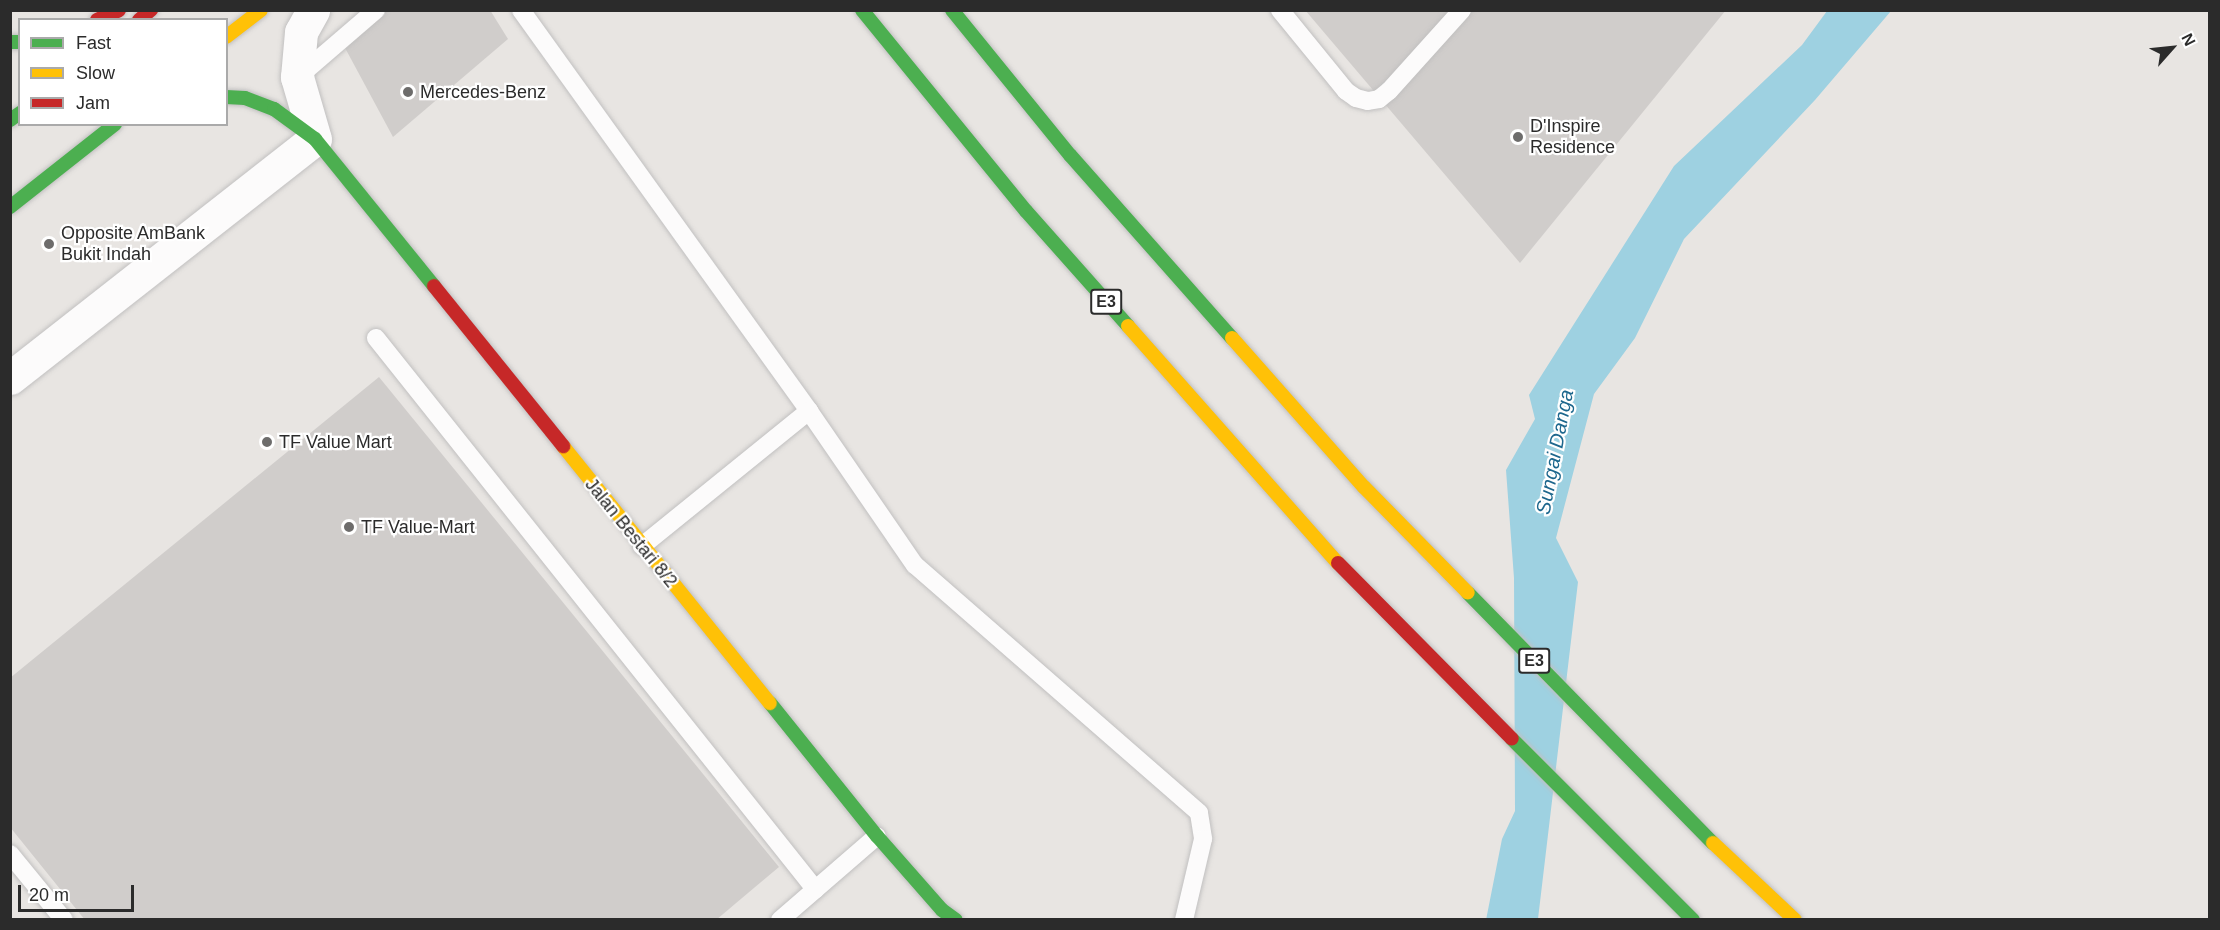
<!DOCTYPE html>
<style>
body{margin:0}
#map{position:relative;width:2220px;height:930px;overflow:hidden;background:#e8e5e2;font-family:Arial,sans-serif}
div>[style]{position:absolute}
.water>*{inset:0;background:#9ed1e1}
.building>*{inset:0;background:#d0cdcb}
.roads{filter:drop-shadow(0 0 2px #c1c0c0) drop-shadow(0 0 2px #c1c0c0)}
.lane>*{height:18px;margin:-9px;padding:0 9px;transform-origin:9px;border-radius:9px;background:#fcfbfb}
.street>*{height:33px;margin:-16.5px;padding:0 16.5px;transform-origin:16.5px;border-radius:16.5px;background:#fcfbfb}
.fast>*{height:14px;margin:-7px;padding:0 7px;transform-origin:7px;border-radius:7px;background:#4caf50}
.slow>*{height:14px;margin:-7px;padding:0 7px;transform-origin:7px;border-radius:7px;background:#ffc107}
.jam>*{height:14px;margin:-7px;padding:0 7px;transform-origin:7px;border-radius:7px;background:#c62828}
.dots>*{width:16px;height:16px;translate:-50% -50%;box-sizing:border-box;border:3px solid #fff;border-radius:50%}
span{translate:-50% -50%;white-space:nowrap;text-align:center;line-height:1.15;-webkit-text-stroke:4.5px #fff;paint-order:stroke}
.shield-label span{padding:2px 4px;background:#fff;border:2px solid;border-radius:4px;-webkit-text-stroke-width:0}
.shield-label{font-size:16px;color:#2b2b2b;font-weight:700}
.poi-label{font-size:18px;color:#2b2b2b}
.left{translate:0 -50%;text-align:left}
.street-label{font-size:18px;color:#2b2b2b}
.water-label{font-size:20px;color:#1d678d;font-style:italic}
.frame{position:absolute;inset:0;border:12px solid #2b2b2b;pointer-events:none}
.legend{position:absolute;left:18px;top:18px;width:210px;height:108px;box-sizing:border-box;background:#fff;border:2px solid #aaa;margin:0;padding:8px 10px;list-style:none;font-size:18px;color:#2b2b2b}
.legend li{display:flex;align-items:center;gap:12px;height:30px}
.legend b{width:30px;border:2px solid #aaa}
.north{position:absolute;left:2142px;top:18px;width:60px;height:60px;-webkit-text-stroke:4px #fff;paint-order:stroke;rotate:63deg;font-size:16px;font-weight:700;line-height:24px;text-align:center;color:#2b2b2b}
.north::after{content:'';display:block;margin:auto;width:21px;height:27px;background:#2b2b2b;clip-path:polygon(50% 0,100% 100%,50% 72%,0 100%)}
.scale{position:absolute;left:18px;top:885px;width:116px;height:27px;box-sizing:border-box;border:3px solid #2b2b2b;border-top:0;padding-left:8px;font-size:18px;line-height:21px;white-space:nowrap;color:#2b2b2b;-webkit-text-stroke:4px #fff;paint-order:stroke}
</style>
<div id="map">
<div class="water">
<i style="clip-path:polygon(1827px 11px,1891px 11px,1815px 100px,1684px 239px,1635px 338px,1594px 394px,1556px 538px,1578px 582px,1538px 919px,1486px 920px,1502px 839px,1515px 811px,1514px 578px,1506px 470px,1535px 419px,1529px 395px,1674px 166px,1802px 45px)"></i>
</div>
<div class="building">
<i style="clip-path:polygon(384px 10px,490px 10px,508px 39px,393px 137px,344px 46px)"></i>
<i style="clip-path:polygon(1305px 10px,1726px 10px,1520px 263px)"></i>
<i style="clip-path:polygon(379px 377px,779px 867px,716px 920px,85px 920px,10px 827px,10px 678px)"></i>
</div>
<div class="roads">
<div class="lane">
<i style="left:521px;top:10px;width:494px;rotate:54.3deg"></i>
<i style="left:809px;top:411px;width:187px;rotate:55.5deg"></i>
<i style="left:915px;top:565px;width:377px;rotate:41.1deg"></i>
<i style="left:1199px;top:813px;width:26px;rotate:81deg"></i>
<i style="left:1203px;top:839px;width:83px;rotate:103.2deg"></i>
<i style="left:1280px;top:10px;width:104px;rotate:50.8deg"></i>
<i style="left:1346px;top:91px;width:12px;rotate:35deg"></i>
<i style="left:1356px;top:98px;width:12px;rotate:14deg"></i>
<i style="left:1368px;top:101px;width:11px;rotate:-10deg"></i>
<i style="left:1379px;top:99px;width:13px;rotate:-39deg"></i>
<i style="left:1389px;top:91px;width:109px;rotate:-48deg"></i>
<i style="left:298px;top:77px;width:103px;rotate:-40.7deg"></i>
<i style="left:376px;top:338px;width:705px;rotate:51.45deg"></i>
<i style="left:642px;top:546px;width:215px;rotate:-39deg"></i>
<i style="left:10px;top:854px;width:85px;rotate:50.7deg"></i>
<i style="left:780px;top:920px;width:128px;rotate:-40.9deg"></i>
</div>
<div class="street">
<i style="left:10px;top:378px;width:387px;rotate:-38.1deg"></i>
<i style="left:315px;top:139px;width:65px;rotate:-106.2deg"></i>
<i style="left:297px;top:77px;width:45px;rotate:-84.9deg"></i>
<i style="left:301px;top:32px;width:25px;rotate:-61deg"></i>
</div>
<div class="fast">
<i style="left:862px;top:10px;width:259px;rotate:50.8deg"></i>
<i style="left:1026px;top:211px;width:154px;rotate:48.4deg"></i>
<i style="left:952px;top:10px;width:187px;rotate:50.9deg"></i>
<i style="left:1070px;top:155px;width:244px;rotate:48.5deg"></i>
<i style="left:10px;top:42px;width:10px"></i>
<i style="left:226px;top:97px;width:19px;rotate:3deg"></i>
<i style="left:245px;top:98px;width:31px;rotate:21deg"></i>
<i style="left:274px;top:109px;width:51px;rotate:36.2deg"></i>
<i style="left:315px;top:139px;width:189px;rotate:51deg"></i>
<i style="left:10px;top:120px;width:12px;rotate:-35deg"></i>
<i style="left:10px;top:207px;width:134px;rotate:-38.3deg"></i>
<i style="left:1468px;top:593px;width:350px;rotate:45.6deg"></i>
<i style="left:770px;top:703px;width:171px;rotate:51.2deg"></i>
<i style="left:877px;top:836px;width:98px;rotate:48.7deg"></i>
<i style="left:942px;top:910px;width:17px;rotate:36deg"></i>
<i style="left:1512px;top:739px;width:256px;rotate:45deg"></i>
</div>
<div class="slow">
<i style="left:226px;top:37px;width:44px;rotate:-37.6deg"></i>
<i style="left:1128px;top:326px;width:317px;rotate:48.5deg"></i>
<i style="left:1232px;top:338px;width:199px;rotate:48.5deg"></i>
<i style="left:1364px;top:487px;width:148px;rotate:45.5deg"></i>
<i style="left:563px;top:446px;width:330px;rotate:51.2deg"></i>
<i style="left:1713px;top:843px;width:112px;rotate:43.2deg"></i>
</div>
<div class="jam">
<i style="left:97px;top:20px;width:24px;rotate:-24deg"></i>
<i style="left:139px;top:20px;width:16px;rotate:-40deg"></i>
<i style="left:434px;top:286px;width:206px;rotate:51.1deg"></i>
<i style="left:1338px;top:563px;width:247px;rotate:45.3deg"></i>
</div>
</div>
<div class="dots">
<i style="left:408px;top:92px;background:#6d6c6b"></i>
<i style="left:1518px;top:137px;background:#6d6c6b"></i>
<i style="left:49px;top:244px;background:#6d6c6b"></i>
<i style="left:267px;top:442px;background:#6d6c6b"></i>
<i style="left:349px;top:527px;background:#6d6c6b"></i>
</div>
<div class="shield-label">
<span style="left:1106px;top:302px">E3</span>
<span style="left:1534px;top:661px">E3</span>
</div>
<div class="poi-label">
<span class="left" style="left:420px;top:92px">Mercedes-Benz</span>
<span class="left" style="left:1530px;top:137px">D'Inspire<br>Residence</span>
<span class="left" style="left:61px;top:244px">Opposite AmBank<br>Bukit Indah</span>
<span class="left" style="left:279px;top:442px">TF Value Mart</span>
<span class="left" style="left:361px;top:527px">TF Value-Mart</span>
</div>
<div class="street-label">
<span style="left:631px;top:533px;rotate:51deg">Jalan Bestari 8/2</span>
</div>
<div class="water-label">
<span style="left:1555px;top:452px;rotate:-79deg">Sungai Danga</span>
</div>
<div class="frame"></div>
<ul class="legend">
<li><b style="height:8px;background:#4caf50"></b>Fast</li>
<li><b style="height:8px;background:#ffc107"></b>Slow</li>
<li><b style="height:8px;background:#c62828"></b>Jam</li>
</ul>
<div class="north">N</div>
<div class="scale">20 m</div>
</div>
